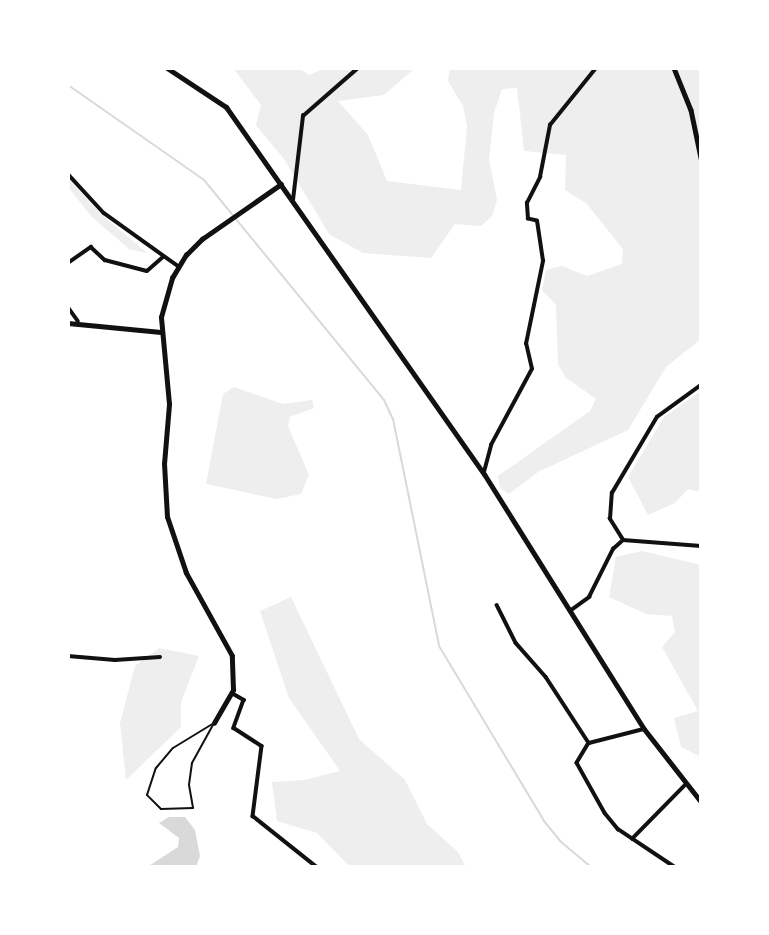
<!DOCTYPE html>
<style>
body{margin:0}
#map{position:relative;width:769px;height:935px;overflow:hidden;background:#fff;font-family:"Times New Roman",serif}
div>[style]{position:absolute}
.green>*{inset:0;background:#eee}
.water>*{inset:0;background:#d9d9d9}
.stream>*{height:2px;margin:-1px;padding:0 1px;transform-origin:1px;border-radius:1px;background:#d9d9d9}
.service>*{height:2px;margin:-1px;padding:0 1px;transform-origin:1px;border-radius:1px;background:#111}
.minor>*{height:3.5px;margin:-1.75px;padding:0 1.75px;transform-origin:1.75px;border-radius:1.75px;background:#111}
.tertiary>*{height:4.5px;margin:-2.25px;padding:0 2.25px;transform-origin:2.25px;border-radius:2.25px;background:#111}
.trunk>*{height:5px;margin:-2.5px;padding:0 2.5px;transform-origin:2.5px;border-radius:2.5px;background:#111}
span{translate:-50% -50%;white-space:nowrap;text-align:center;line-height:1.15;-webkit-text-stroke:7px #fff;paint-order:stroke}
.frame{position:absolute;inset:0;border:70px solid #fff;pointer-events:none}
</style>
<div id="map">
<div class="green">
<i style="clip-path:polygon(233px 68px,299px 68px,309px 75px,325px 68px,415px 68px,384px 95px,338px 101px,368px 135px,387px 181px,461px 190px,467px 126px,463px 106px,448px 81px,450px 68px,701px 68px,701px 339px,666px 367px,628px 430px,538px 472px,509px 494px,500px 488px,498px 476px,590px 411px,596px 399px,565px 377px,558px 364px,556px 305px,542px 290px,546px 270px,562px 266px,587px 276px,622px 264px,623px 249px,586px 203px,565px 190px,566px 155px,524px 151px,517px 88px,502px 89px,494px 113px,489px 159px,497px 200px,492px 216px,481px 226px,455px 224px,431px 258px,363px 253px,329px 234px,284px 159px,256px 125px,261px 105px)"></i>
<i style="clip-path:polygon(68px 179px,102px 215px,147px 253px,129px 249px,92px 217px,68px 187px)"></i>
<i style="clip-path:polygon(234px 387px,283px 404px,312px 400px,314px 408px,290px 417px,288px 426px,309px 475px,301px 494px,277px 499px,206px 484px,223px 394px)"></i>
<i style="clip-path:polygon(701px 391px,701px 492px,688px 489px,675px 503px,648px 515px,628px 477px,664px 417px)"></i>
<i style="clip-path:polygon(642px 551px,701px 565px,701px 757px,681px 747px,674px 718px,698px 711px,662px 647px,675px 632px,672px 616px,646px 614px,609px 597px,616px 557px)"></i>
<i style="clip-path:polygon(291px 597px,359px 739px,405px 780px,427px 824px,458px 852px,466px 867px,350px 867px,317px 833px,277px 821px,272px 782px,304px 780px,340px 771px,289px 698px,260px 611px)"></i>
<i style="clip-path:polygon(159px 648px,199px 656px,181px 702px,181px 727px,126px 780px,120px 723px,135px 666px)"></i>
</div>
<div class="water">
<i style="clip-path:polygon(169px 817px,185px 817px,195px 830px,200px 856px,196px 867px,147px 867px,178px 847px,179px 838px,159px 823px)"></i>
</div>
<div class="stream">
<i style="left:68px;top:85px;width:166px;rotate:34.9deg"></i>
<i style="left:204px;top:180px;width:284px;rotate:50.7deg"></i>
<i style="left:384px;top:400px;width:21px;rotate:65deg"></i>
<i style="left:393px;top:419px;width:232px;rotate:78.5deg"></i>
<i style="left:439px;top:646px;width:204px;rotate:59deg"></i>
<i style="left:544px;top:821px;width:26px;rotate:51deg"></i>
<i style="left:560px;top:841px;width:40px;rotate:40deg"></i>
</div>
<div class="service">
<i style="left:214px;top:723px;width:46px;rotate:118.8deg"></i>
<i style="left:192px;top:763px;width:22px;rotate:98deg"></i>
<i style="left:189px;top:785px;width:23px;rotate:80deg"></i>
<i style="left:193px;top:808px;width:32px;rotate:178deg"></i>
<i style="left:161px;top:809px;width:20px;rotate:-135deg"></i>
<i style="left:147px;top:795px;width:28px;rotate:-72deg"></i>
<i style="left:156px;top:768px;width:26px;rotate:-50deg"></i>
<i style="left:173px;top:748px;width:48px;rotate:-31.4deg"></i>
</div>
<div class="minor">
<i style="left:68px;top:174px;width:53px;rotate:47.3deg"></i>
<i style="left:104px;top:213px;width:91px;rotate:35.6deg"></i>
<i style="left:293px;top:200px;width:85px;rotate:-83.2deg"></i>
<i style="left:303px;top:116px;width:73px;rotate:-41.1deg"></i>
<i style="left:68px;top:263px;width:28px;rotate:-35deg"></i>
<i style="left:91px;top:247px;width:19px;rotate:43deg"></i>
<i style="left:105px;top:260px;width:43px;rotate:14.7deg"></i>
<i style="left:147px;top:271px;width:21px;rotate:-41deg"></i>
<i style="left:68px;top:307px;width:17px;rotate:54deg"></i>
<i style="left:484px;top:472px;width:28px;rotate:-75deg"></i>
<i style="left:491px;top:445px;width:86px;rotate:-61.7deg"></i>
<i style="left:532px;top:369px;width:26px;rotate:-103deg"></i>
<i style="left:526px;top:344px;width:85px;rotate:-78.4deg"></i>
<i style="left:543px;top:261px;width:40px;rotate:-98.5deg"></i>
<i style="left:537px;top:221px;width:9px;rotate:-167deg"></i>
<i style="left:528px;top:219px;width:16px;rotate:-94deg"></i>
<i style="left:527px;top:203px;width:29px;rotate:-63deg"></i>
<i style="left:540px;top:177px;width:53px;rotate:-79.1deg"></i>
<i style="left:550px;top:125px;width:73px;rotate:-51.1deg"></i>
<i style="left:623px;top:540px;width:25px;rotate:-122deg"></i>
<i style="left:610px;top:519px;width:26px;rotate:-86deg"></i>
<i style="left:612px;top:493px;width:88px;rotate:-59.4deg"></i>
<i style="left:657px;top:417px;width:54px;rotate:-36deg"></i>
<i style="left:497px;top:605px;width:42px;rotate:63.4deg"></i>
<i style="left:516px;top:643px;width:45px;rotate:48.6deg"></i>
<i style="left:546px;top:677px;width:79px;rotate:56.9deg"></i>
<i style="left:570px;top:611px;width:24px;rotate:-36deg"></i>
<i style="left:589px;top:597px;width:54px;rotate:-63.4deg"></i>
<i style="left:613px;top:549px;width:13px;rotate:-42deg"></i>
<i style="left:623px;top:540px;width:78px;rotate:4.4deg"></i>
<i style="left:68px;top:656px;width:47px;rotate:4.9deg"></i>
<i style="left:115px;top:660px;width:45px;rotate:-3.8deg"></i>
<i style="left:232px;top:693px;width:14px;rotate:30deg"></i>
<i style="left:244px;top:700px;width:30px;rotate:110deg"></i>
<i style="left:234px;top:728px;width:33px;rotate:33deg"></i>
<i style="left:262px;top:746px;width:71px;rotate:97.3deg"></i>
<i style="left:253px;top:816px;width:82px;rotate:38.6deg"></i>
<i style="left:589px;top:743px;width:23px;rotate:121deg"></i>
<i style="left:577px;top:763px;width:57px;rotate:60.8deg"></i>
<i style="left:605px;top:813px;width:21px;rotate:51deg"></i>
<i style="left:618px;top:829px;width:69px;rotate:33.7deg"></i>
<i style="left:589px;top:743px;width:57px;rotate:-14.3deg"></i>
<i style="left:632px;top:839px;width:77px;rotate:-45.5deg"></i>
</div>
<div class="tertiary">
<i style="left:674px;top:68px;width:45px;rotate:68deg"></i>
<i style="left:691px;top:110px;width:49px;rotate:78.2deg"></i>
<i style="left:68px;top:323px;width:93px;rotate:5.5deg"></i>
<i style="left:214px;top:723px;width:38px;rotate:-60deg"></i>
<i style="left:233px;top:690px;width:34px;rotate:-92deg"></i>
<i style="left:232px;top:656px;width:95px;rotate:-119deg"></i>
<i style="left:186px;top:573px;width:59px;rotate:-108.7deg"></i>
<i style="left:167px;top:517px;width:53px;rotate:-93.2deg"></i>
<i style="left:164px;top:464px;width:60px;rotate:-85.2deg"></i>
<i style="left:169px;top:404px;width:87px;rotate:-95.3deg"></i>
<i style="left:161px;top:317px;width:41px;rotate:-74.2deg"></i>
<i style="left:172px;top:278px;width:27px;rotate:-59deg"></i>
<i style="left:186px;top:255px;width:23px;rotate:-45deg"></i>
<i style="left:202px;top:239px;width:96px;rotate:-34.8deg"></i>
</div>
<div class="trunk">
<i style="left:167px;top:68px;width:71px;rotate:33.5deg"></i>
<i style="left:226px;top:107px;width:449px;rotate:54.9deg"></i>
<i style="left:484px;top:474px;width:301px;rotate:57.9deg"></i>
<i style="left:644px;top:729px;width:93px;rotate:52deg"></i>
</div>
<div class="frame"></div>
</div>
